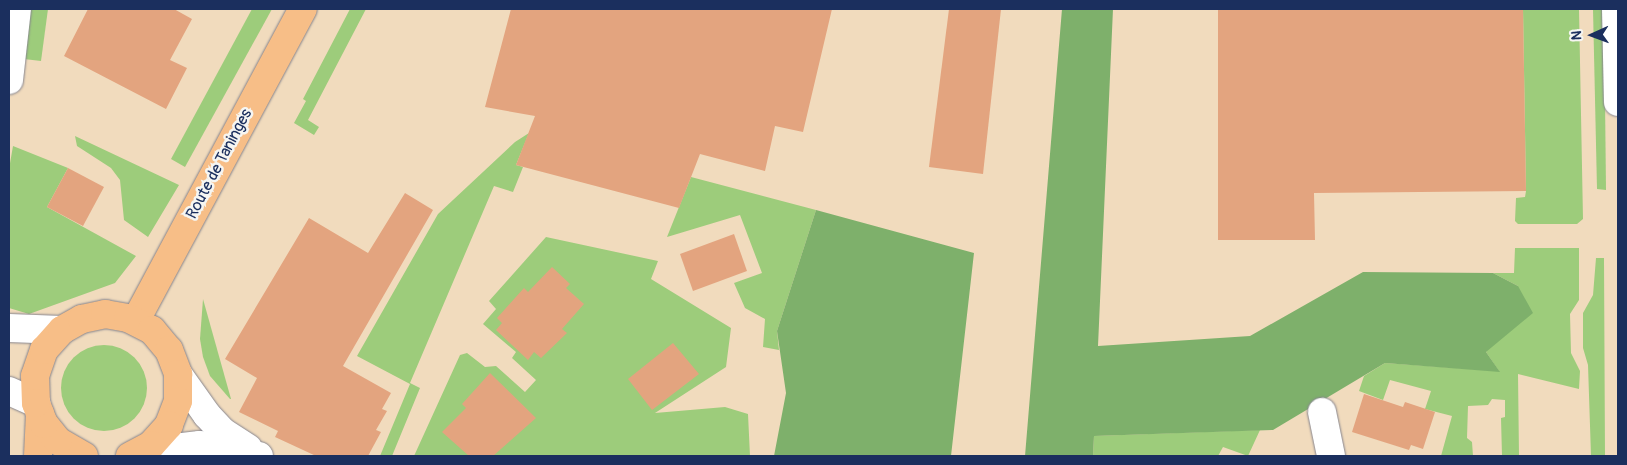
<!DOCTYPE html>
<style>
body{margin:0}
#map{position:relative;width:1627px;height:465px;overflow:hidden;background:#f1dbbd;font-family:Pangolin,sans-serif}
div>[style]{position:absolute}
.green>*{inset:0;background:#9dcc7b}
.round{border-radius:50%}
.forest>*{inset:0;background:#7eb06b}
.building>*{inset:0;background:#e3a47f}
.roads{filter:drop-shadow(0 0 1px #86858e) drop-shadow(0 0 1px #86858e)}
.minor>*{height:28px;margin:-14px;padding:0 14px;transform-origin:14px;border-radius:14px;background:#fff}
.major>*{height:28px;margin:-14px;padding:0 14px;transform-origin:14px;border-radius:14px;background:#f7be87}
span{translate:-50% -50%;white-space:nowrap;text-align:center;line-height:1.15;-webkit-text-stroke:5px #f6f6f2;paint-order:stroke}
.street-label{font-size:16px;color:#1b2f5e}
.frame{position:absolute;inset:0;border:10px solid #1b2f5e;pointer-events:none}
.north{position:absolute;left:1567px;top:10px;width:50px;height:50px;-webkit-text-stroke:4px #f6f6f2;paint-order:stroke;rotate:268deg;font-size:14px;font-weight:700;line-height:20px;text-align:center;color:#1b2f5e}
.north::after{content:'';display:block;margin:auto;width:18px;height:22px;background:#1b2f5e;clip-path:polygon(50% 0,100% 100%,50% 72%,0 100%)}
</style>
<div id="map">
<div class="green">
<i style="clip-path:polygon(29px 9px,48px 9px,41px 61px,24px 59px)"></i>
<i style="clip-path:polygon(252px 9px,272px 9px,185px 167px,171px 159px)"></i>
<i style="clip-path:polygon(350px 9px,366px 9px,308px 120px,319px 127px,314px 135px,294px 123px,306px 101px,303px 99px)"></i>
<i style="clip-path:polygon(1523px 9px,1579px 9px,1583px 219px,1577px 224px,1518px 224px,1515px 221px,1516px 198px,1525px 197px,1526px 191px)"></i>
<i style="clip-path:polygon(1593px 9px,1604px 9px,1606px 190px,1597px 189px)"></i>
<i style="clip-path:polygon(529px 133px,516px 165px,523px 167px,513px 192px,494px 186px,410px 383px,420px 388px,392px 456px,380px 456px,410px 384px,357px 356px,438px 214px,515px 142px)"></i>
<i style="clip-path:polygon(75px 136px,179px 185px,148px 237px,124px 220px,120px 180px,111px 168px,77px 146px)"></i>
<i style="clip-path:polygon(13px 146px,68px 168px,47px 207px,136px 256px,115px 283px,29px 314px,9px 308px,9px 169px)"></i>
<i style="clip-path:polygon(691px 177px,816px 210px,777px 331px,779px 350px,763px 347px,765px 319px,745px 308px,734px 283px,762px 273px,740px 215px,667px 237px)"></i>
<i style="clip-path:polygon(546px 237px,658px 261px,651px 279px,731px 328px,726px 367px,655px 413px,725px 407px,748px 414px,750px 456px,414px 456px,460px 355px,467px 353px,485px 367px,496px 366px,525px 392px,536px 380px,512px 358px,516px 352px,483px 324px,496px 309px,489px 301px)"></i>
<i style="clip-path:polygon(1515px 248px,1579px 248px,1579px 300px,1570px 314px,1571px 353px,1580px 371px,1579px 389px,1518px 374px,1519px 456px,1502px 456px,1501px 418px,1505px 417px,1505px 400px,1492px 399px,1488px 405px,1468px 406px,1467px 438px,1472px 442px,1473px 456px,1441px 456px,1452px 416px,1425px 409px,1431px 391px,1390px 380px,1383px 400px,1359px 391px,1364px 376px,1385px 363px,1499px 371px,1486px 352px,1518px 286px,1493px 273px,1514px 273px)"></i>
<i style="clip-path:polygon(1596px 258px,1604px 258px,1605px 456px,1591px 456px,1588px 365px,1583px 348px,1583px 313px,1593px 295px)"></i>
<i style="clip-path:polygon(203px 299px,231px 399px,230px 399px,210px 376px,203px 357px,200px 339px)"></i>
<i class="round" style="left:61px;top:345px;width:86px;height:86px"></i>
<i style="clip-path:polygon(1260px 430px,1248px 456px,1223px 447px,1218px 456px,1093px 456px,1094px 436px)"></i>
</div>
<div class="forest">
<i style="clip-path:polygon(1062px 9px,1113px 9px,1098px 346px,1250px 336px,1363px 272px,1493px 273px,1518px 286px,1533px 313px,1486px 352px,1500px 372px,1385px 363px,1273px 430px,1094px 436px,1093px 456px,1025px 456px)"></i>
<i style="clip-path:polygon(816px 210px,974px 253px,951px 456px,774px 456px,786px 393px,777px 331px)"></i>
</div>
<div class="building">
<i style="clip-path:polygon(88px 9px,174px 9px,192px 19px,170px 60px,187px 68px,166px 109px,64px 56px)"></i>
<i style="clip-path:polygon(511px 9px,832px 9px,803px 132px,775px 126px,765px 171px,700px 154px,679px 208px,516px 165px,535px 116px,485px 107px)"></i>
<i style="clip-path:polygon(949px 9px,1001px 9px,983px 174px,929px 167px)"></i>
<i style="clip-path:polygon(1218px 9px,1523px 9px,1526px 191px,1314px 193px,1315px 240px,1218px 240px)"></i>
<i style="clip-path:polygon(68px 168px,104px 187px,83px 226px,47px 207px)"></i>
<i style="clip-path:polygon(405px 193px,433px 210px,343px 366px,391px 393px,382px 409px,387px 411px,376px 430px,381px 432px,368px 456px,316px 456px,275px 437px,278px 431px,239px 412px,257px 378px,225px 359px,309px 218px,368px 253px)"></i>
<i style="clip-path:polygon(734px 234px,747px 271px,693px 291px,680px 254px)"></i>
<i style="clip-path:polygon(552px 267px,570px 284px,566px 288px,584px 304px,562px 329px,567px 333px,541px 358px,534px 352px,528px 360px,496px 330px,502px 323px,497px 318px,524px 288px,528px 292px)"></i>
<i style="clip-path:polygon(673px 343px,699px 374px,652px 410px,628px 379px)"></i>
<i style="clip-path:polygon(490px 373px,536px 418px,493px 456px,469px 456px,442px 432px,466px 408px,462px 404px)"></i>
<i style="clip-path:polygon(1364px 394px,1403px 407px,1405px 402px,1435px 412px,1423px 449px,1411px 445px,1409px 450px,1352px 432px)"></i>
</div>
<div class="roads">
<div class="minor">
<i style="left:1616px;top:9px;width:93px;rotate:88.8deg"></i>
<i style="left:9px;top:80px;width:71px;rotate:-83.6deg"></i>
<i style="left:9px;top:328px;width:53px;rotate:2.2deg"></i>
<i style="left:178px;top:374px;width:50px;rotate:54.7deg"></i>
<i style="left:207px;top:415px;width:23px;rotate:47deg"></i>
<i style="left:223px;top:432px;width:30px;rotate:33deg"></i>
<i style="left:9px;top:391px;width:30px;rotate:24deg"></i>
<i style="left:1322px;top:412px;width:45px;rotate:78.4deg"></i>
<i style="left:140px;top:452px;width:60px;rotate:-6.7deg"></i>
<i style="left:200px;top:445px;width:60px;rotate:10.6deg"></i>
</div>
<div class="major">
<i style="left:136px;top:320px;width:353px;rotate:-61.8deg"></i>
<i style="left:38px;top:456px;width:42px;rotate:-87.3deg"></i>
<i style="left:84px;top:456px;width:30px;rotate:-150deg"></i>
<i style="left:58px;top:441px;width:22px;rotate:-129deg"></i>
<i style="left:44px;top:424px;width:22px;rotate:-111deg"></i>
<i style="left:36px;top:403px;width:27px;rotate:-92deg"></i>
<i style="left:35px;top:376px;width:28px;rotate:-71deg"></i>
<i style="left:44px;top:350px;width:27px;rotate:-48deg"></i>
<i style="left:62px;top:330px;width:23px;rotate:-29deg"></i>
<i style="left:82px;top:319px;width:24px;rotate:-12deg"></i>
<i style="left:105px;top:314px;width:23px;rotate:10deg"></i>
<i style="left:128px;top:318px;width:27px;rotate:27deg"></i>
<i style="left:152px;top:330px;width:26px;rotate:50deg"></i>
<i style="left:169px;top:350px;width:26px;rotate:69deg"></i>
<i style="left:178px;top:374px;width:27px;rotate:90deg"></i>
<i style="left:178px;top:401px;width:26px;rotate:111deg"></i>
<i style="left:169px;top:425px;width:27px;rotate:132deg"></i>
<i style="left:151px;top:445px;width:24px;rotate:152deg"></i>
</div>
</div>
<div class="street-label">
<span style="left:219px;top:164px;rotate:-62deg">Route de Taninges</span>
</div>
<div class="frame"></div>
<div class="north">N</div>
</div>
